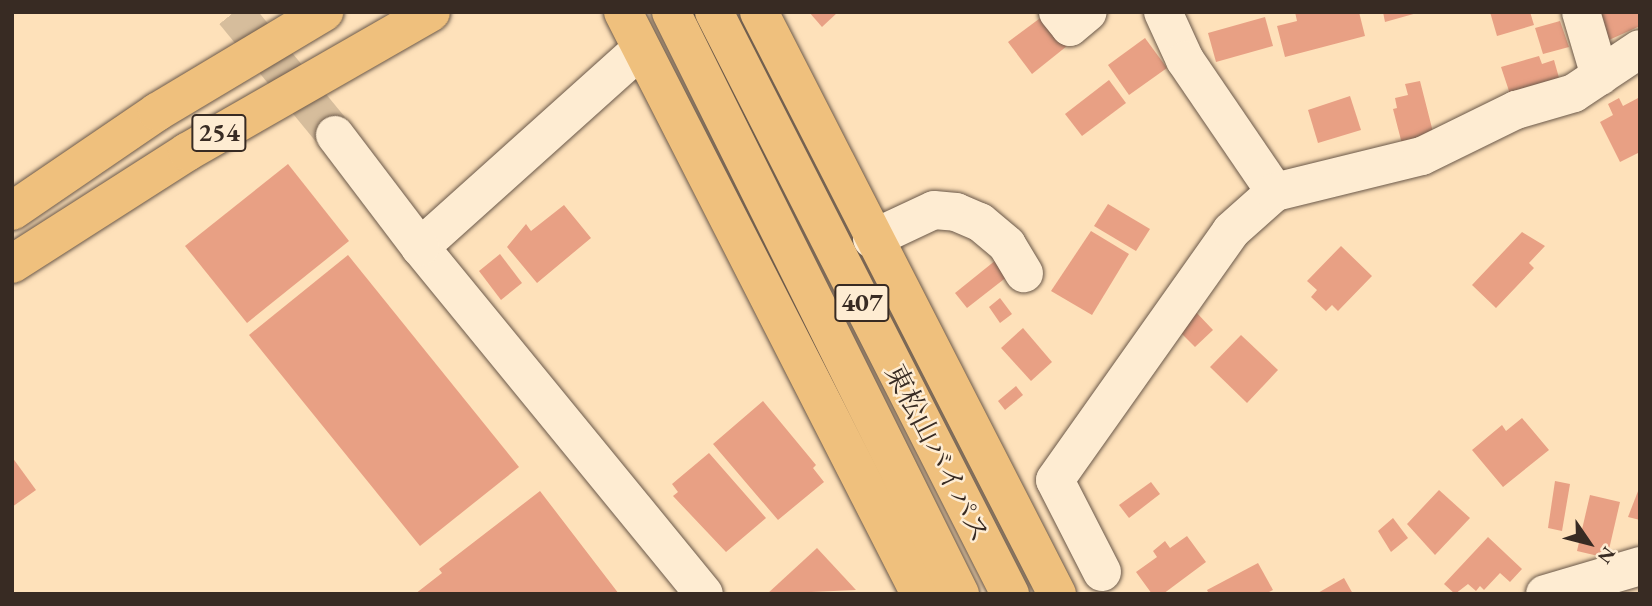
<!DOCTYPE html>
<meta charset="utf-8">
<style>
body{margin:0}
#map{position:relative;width:1652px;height:606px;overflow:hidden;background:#fee1ba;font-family:"EB Garamond","Noto Serif JP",serif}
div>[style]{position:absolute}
.building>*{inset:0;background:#e8a084}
.tertiary-tunnel>*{height:38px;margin-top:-19px;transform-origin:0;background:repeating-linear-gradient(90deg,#d6bd9c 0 38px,transparent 0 57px)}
.roads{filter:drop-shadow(0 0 2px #6a5849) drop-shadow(0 0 2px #6a5849)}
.minor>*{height:38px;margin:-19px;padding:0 19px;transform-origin:19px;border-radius:19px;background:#feecd2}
.tertiary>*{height:38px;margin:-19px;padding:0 19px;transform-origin:19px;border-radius:19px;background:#feecd2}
.trunk>*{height:38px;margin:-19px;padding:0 19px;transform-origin:19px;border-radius:19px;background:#efc07d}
span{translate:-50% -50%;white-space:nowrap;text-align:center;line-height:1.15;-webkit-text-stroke:5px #feecd2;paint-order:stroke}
.shield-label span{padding:2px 5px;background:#feecd2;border:2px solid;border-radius:5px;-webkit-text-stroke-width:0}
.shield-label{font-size:26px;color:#382b23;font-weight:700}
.street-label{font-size:28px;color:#382b23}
.frame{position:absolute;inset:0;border:14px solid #382b23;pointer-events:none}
.north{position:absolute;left:1554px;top:508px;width:70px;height:70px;-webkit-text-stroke:5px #feecd2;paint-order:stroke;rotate:125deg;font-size:19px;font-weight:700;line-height:28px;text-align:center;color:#382b23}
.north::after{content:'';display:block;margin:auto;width:24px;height:32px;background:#382b23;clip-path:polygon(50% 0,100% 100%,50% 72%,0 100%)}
</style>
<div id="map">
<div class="building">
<i style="clip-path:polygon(809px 12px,838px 12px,822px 27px)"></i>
<i style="clip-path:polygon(1295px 12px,1359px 12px,1365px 36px,1285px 57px,1277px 26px,1297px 21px)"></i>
<i style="clip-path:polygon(1383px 12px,1417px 12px,1417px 13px,1385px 22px)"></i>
<i style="clip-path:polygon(1490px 12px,1530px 12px,1534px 25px,1497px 36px)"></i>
<i style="clip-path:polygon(1601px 12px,1639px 12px,1640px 26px,1609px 40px)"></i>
<i style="clip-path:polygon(1043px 16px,1067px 46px,1032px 74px,1008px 42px)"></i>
<i style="clip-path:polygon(1265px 17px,1273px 46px,1216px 62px,1208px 33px)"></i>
<i style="clip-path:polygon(1560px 21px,1569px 47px,1543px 54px,1535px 28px)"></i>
<i style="clip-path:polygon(1145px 38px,1167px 68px,1129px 95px,1108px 65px)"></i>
<i style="clip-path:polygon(1539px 56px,1542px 64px,1554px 60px,1561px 85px,1512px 100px,1501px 67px)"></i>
<i style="clip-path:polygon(1109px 80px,1126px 103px,1082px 136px,1065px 114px)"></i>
<i style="clip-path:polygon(1420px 81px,1434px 136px,1402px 144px,1393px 109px,1397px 108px,1395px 98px,1408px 95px,1405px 84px)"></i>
<i style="clip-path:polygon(1350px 96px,1361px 130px,1318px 143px,1308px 110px)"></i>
<i style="clip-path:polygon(1640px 97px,1640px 152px,1620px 162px,1600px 122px,1613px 115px,1608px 104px,1619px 98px,1623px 106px)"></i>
<i style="clip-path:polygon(288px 164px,349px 241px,247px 323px,185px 246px)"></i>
<i style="clip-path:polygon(1108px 204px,1150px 229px,1136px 251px,1094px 226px)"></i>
<i style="clip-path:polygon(564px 205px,591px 238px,537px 283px,507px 247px,526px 224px,531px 231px)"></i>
<i style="clip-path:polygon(1091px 231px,1129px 254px,1092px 315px,1051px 291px)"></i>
<i style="clip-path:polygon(1522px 232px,1545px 246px,1529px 263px,1534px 268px,1496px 308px,1472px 285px)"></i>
<i style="clip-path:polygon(1341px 246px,1372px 276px,1338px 311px,1332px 305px,1326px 311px,1311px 297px,1317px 290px,1307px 281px)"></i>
<i style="clip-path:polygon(500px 254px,522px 283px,501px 300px,479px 271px)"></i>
<i style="clip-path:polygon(348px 255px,519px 467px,420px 546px,249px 335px)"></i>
<i style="clip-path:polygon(996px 260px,1008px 276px,967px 308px,955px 293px)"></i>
<i style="clip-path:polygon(1000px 298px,1012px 314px,1000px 323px,989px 307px)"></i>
<i style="clip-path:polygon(1194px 310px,1213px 330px,1195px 347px,1176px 328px)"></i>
<i style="clip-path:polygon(1023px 328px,1052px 362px,1031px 381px,1001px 348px)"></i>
<i style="clip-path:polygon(1241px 335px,1278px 370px,1247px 403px,1210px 367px)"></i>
<i style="clip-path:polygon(1016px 386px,1023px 395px,1005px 410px,998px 401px)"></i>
<i style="clip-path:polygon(763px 401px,816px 465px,813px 468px,824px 482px,778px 520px,713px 444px)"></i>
<i style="clip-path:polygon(1522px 418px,1549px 450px,1503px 487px,1472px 450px,1502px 425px,1506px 431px)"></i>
<i style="clip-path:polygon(709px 453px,766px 518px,726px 552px,673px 496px,678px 492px,672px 484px)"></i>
<i style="clip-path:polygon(12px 457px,36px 490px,12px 507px)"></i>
<i style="clip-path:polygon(1555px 481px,1570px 484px,1562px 531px,1548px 528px)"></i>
<i style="clip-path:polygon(1151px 482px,1160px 494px,1129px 518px,1119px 505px)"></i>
<i style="clip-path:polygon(1640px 486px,1640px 520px,1628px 517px)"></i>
<i style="clip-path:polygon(1439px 490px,1470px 518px,1435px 555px,1407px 524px)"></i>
<i style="clip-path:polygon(540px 491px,619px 594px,415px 594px,442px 573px,439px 569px)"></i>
<i style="clip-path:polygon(1590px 495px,1620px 502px,1607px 558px,1577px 551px)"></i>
<i style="clip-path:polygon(1393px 518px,1408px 538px,1391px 552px,1378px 531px)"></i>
<i style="clip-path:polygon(1187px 536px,1206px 562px,1163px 594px,1152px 594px,1136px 572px,1157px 557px,1153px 551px,1165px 541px,1170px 548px)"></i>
<i style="clip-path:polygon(1488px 537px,1522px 569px,1510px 582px,1500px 573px,1484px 590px,1480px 586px,1476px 591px,1468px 584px,1455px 594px,1444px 584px)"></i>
<i style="clip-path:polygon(817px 548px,856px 590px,767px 594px)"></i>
<i style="clip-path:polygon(1258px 563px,1273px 590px,1265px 594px,1209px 594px,1207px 590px)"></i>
<i style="clip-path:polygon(1344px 578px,1353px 594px,1316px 594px)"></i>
</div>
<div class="tertiary-tunnel">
<i style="left:234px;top:12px;width:159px;rotate:50.6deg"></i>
</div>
<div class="roads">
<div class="minor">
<i style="left:1058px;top:12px;width:19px;rotate:51deg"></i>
<i style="left:1070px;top:27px;width:23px;rotate:-40deg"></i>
<i style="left:1163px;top:12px;width:53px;rotate:65.4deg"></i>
<i style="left:1185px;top:60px;width:160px;rotate:55.7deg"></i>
<i style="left:1581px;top:12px;width:67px;rotate:73.5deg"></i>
<i style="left:641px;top:49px;width:297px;rotate:138.1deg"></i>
<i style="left:420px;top:247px;width:448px;rotate:50.7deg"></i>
<i style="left:872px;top:239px;width:68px;rotate:-25.1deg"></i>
<i style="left:934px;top:210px;width:22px;rotate:5deg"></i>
<i style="left:956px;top:212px;width:26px;rotate:23deg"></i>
<i style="left:980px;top:222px;width:35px;rotate:40deg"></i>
<i style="left:1007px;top:245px;width:33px;rotate:59deg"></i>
<i style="left:1102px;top:572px;width:103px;rotate:-117.1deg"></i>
<i style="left:1055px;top:480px;width:305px;rotate:-54.7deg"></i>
<i style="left:1231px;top:231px;width:59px;rotate:-41.6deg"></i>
<i style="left:1275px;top:192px;width:151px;rotate:-13.8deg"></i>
<i style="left:1422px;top:156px;width:105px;rotate:-26.1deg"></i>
<i style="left:1516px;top:110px;width:60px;rotate:-16.3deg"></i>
<i style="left:1574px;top:93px;width:79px;rotate:-33.7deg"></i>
<i style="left:1545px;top:594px;width:99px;rotate:-16.4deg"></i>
</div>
<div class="tertiary">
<i style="left:335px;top:135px;width:141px;rotate:52.8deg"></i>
</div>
<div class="trunk">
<i style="left:623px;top:12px;width:653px;rotate:62.96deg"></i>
<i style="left:671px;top:12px;width:650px;rotate:63.59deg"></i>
<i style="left:714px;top:12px;width:653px;rotate:63.04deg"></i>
<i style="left:759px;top:12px;width:654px;rotate:62.89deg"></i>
<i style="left:12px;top:211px;width:176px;rotate:-34.3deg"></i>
<i style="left:157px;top:112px;width:195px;rotate:-30.9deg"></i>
<i style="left:12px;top:264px;width:208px;rotate:-32.6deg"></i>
<i style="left:187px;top:152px;width:281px;rotate:-29.8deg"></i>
</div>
</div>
<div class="shield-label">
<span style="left:219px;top:133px">254</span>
<span style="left:862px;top:303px">407</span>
</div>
<div class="street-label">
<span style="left:938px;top:453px;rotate:63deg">東松山バイパス</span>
</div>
<div class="frame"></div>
<div class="north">N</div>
</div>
